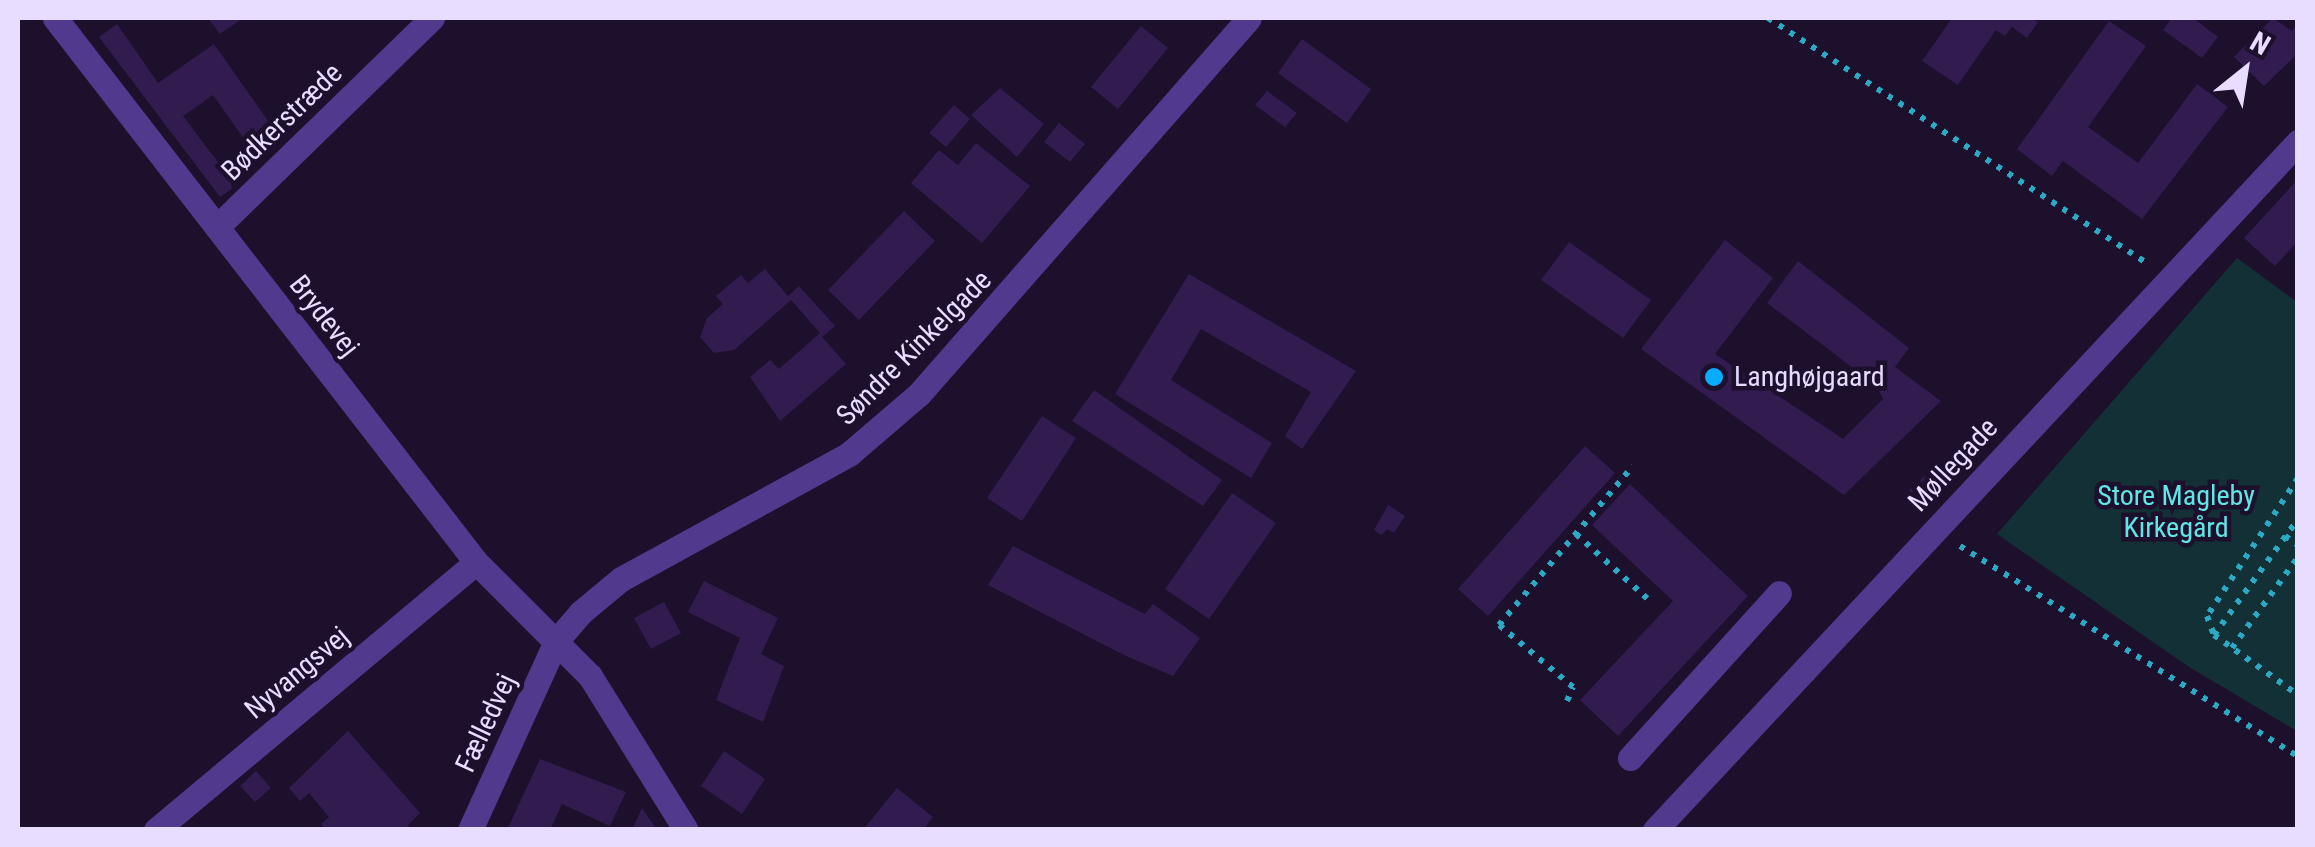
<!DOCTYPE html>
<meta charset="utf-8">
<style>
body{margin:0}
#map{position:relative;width:2315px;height:847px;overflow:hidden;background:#1c102d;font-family:"Roboto Condensed",sans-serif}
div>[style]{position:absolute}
.green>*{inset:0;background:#133037}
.building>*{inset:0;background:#321b4f}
.path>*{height:6px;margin-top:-3px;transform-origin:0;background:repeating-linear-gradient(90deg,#2ba9c5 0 5px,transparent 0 13px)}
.minor>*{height:25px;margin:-12.5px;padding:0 12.5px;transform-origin:12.5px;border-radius:12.5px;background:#51398e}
.dots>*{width:28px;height:28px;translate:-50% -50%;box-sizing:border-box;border:5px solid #1c102d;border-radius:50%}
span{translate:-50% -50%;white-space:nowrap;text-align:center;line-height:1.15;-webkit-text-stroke:9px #1c102d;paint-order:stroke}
.street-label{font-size:28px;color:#e8dcff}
.poi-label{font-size:28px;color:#e8dcff}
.left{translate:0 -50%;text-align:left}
.park-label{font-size:28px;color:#60e7e5}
.frame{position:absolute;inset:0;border:20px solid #e8dcff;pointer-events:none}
.north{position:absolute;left:2195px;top:20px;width:100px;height:100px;-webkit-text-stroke:8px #1c102d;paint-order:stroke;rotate:30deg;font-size:28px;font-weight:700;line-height:40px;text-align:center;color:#e8dcff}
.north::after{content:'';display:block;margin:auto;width:35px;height:45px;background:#e8dcff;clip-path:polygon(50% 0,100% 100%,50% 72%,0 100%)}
</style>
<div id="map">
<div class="green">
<i style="clip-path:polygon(2237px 258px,2297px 302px,2297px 731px,2189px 667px,1997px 534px)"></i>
</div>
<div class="building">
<i style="clip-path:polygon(208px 18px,243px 18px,220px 34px)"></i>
<i style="clip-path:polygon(1952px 18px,2032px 18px,2038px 22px,2027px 38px,2012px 27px,2005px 36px,1996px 30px,1958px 85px,1922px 61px)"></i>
<i style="clip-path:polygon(2172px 18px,2193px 18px,2218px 37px,2202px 58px,2163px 30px)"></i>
<i style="clip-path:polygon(2273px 18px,2292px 31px,2298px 24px,2298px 53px,2264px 86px,2234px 57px)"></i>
<i style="clip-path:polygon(2109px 21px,2146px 46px,2088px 127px,2138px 163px,2197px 84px,2228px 107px,2142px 219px,2063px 161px,2052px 176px,2017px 149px)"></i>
<i style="clip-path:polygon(117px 24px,158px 83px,214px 44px,280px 138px,256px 156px,213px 95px,183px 116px,236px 186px,220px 197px,99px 37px)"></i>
<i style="clip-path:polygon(1141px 26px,1168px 48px,1118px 109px,1091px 87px)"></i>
<i style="clip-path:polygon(1302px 39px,1371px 89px,1347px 123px,1278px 73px)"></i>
<i style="clip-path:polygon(1000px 88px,1044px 124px,1017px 157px,971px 115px)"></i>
<i style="clip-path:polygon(1267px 91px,1297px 113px,1285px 127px,1255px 105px)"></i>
<i style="clip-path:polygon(954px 105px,970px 119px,946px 147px,929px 133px)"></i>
<i style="clip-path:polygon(1059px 123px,1085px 144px,1070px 162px,1044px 142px)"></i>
<i style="clip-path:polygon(976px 143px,1030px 186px,982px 243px,911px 183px,939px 150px,958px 165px)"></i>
<i style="clip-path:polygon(2298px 179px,2298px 241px,2275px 266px,2244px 238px)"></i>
<i style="clip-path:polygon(904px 211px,935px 241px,859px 320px,828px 290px)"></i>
<i style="clip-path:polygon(1725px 240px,1773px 278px,1715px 354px,1843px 439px,1883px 399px,1877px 386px,1767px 303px,1798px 261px,1909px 348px,1895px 367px,1941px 401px,1844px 495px,1641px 349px)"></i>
<i style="clip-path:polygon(1569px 242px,1651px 300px,1623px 338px,1541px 280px)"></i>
<i style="clip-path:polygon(765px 269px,788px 296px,799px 286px,835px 326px,822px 337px,846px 364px,780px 421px,750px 377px,770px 360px,779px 369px,820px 333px,791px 300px,734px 350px,714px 353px,700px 337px,707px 318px,723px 304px,716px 296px,741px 275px,748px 283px)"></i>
<i style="clip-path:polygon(1189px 274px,1356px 371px,1302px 449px,1285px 436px,1311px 392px,1201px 329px,1171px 380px,1272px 443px,1251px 478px,1115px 394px)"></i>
<i style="clip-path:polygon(1094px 390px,1222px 480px,1203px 506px,1072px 421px)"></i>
<i style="clip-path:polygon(1042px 416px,1076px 438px,1022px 521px,987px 498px)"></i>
<i style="clip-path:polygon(1585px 446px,1615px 473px,1488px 616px,1458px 589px)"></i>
<i style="clip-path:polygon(1926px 475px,1942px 492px,1919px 513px,1904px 495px)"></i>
<i style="clip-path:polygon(1630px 484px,1748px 596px,1618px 736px,1580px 700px,1673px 601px,1592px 525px)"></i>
<i style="clip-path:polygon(1232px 493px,1276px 523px,1209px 619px,1165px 589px)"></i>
<i style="clip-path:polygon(1388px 505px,1405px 516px,1394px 533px,1387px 529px,1382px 535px,1374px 530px)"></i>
<i style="clip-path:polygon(1013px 546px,1145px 614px,1153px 604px,1200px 638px,1173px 676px,1124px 655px,988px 585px)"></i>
<i style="clip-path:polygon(704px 581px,778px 618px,761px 654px,784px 666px,763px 722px,716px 700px,740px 638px,688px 612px)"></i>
<i style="clip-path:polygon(664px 602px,681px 633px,651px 649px,634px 618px)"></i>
<i style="clip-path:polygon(348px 731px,420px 813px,408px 825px,412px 830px,326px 830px,321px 824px,329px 817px,309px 793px,300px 801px,289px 788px)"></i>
<i style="clip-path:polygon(724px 751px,765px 779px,742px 814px,701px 786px)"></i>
<i style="clip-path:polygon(540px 759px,626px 792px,610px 826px,562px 804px,550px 830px,507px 830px)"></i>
<i style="clip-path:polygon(256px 771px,271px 788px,255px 802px,240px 786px)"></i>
<i style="clip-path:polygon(897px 788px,933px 817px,923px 830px,863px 830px)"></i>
<i style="clip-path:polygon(642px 808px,657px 830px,632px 830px)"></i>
</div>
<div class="path">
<i style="left:1768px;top:18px;width:449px;rotate:32.9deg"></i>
<i style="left:2298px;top:478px;width:165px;rotate:123.4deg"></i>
<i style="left:2207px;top:616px;width:20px;rotate:70deg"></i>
<i style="left:2214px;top:635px;width:103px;rotate:35.5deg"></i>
<i style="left:1576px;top:534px;width:101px;rotate:42.2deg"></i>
<i style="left:2285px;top:536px;width:16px;rotate:35deg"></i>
<i style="left:1960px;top:546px;width:398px;rotate:31.9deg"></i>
<i style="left:2214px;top:635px;width:143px;rotate:-54.1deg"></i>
<i style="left:2232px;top:648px;width:112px;rotate:-54deg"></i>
<i style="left:1567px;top:701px;width:15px;rotate:-67deg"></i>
<i style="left:1573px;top:687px;width:97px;rotate:-140deg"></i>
<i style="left:1499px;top:625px;width:208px;rotate:-49.9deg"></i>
</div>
<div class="minor">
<i style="left:55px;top:18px;width:688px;rotate:52.26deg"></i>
<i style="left:476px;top:562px;width:161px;rotate:45deg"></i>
<i style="left:590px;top:676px;width:181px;rotate:58.1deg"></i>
<i style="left:217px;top:227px;width:300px;rotate:-44.2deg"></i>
<i style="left:1630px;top:758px;width:222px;rotate:-47.9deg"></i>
<i style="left:156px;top:830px;width:417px;rotate:-39.9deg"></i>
<i style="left:470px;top:830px;width:208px;rotate:-65.5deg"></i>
<i style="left:556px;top:641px;width:37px;rotate:-49deg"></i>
<i style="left:580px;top:613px;width:53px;rotate:-39.7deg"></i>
<i style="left:621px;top:579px;width:260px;rotate:-28.7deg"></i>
<i style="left:849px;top:454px;width:92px;rotate:-40.6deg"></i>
<i style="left:919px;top:394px;width:500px;rotate:-48.73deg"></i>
<i style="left:1655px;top:830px;width:942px;rotate:-46.94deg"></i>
</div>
<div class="dots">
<i style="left:1714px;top:377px;background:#08acff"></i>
</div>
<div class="street-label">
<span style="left:282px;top:122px;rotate:-44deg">Bødkerstræde</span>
<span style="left:324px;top:316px;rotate:52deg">Brydevej</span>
<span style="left:914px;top:348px;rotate:-45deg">Søndre Kinkelgade</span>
<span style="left:1953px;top:465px;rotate:-47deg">Møllegade</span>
<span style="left:297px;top:673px;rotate:-40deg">Nyvangsvej</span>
<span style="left:486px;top:723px;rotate:-65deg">Fælledvej</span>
</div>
<div class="poi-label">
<span class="left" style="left:1734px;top:377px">Langhøjgaard</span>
</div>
<div class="park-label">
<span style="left:2176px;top:512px">Store Magleby<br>Kirkegård</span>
</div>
<div class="frame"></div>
<div class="north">N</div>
</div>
